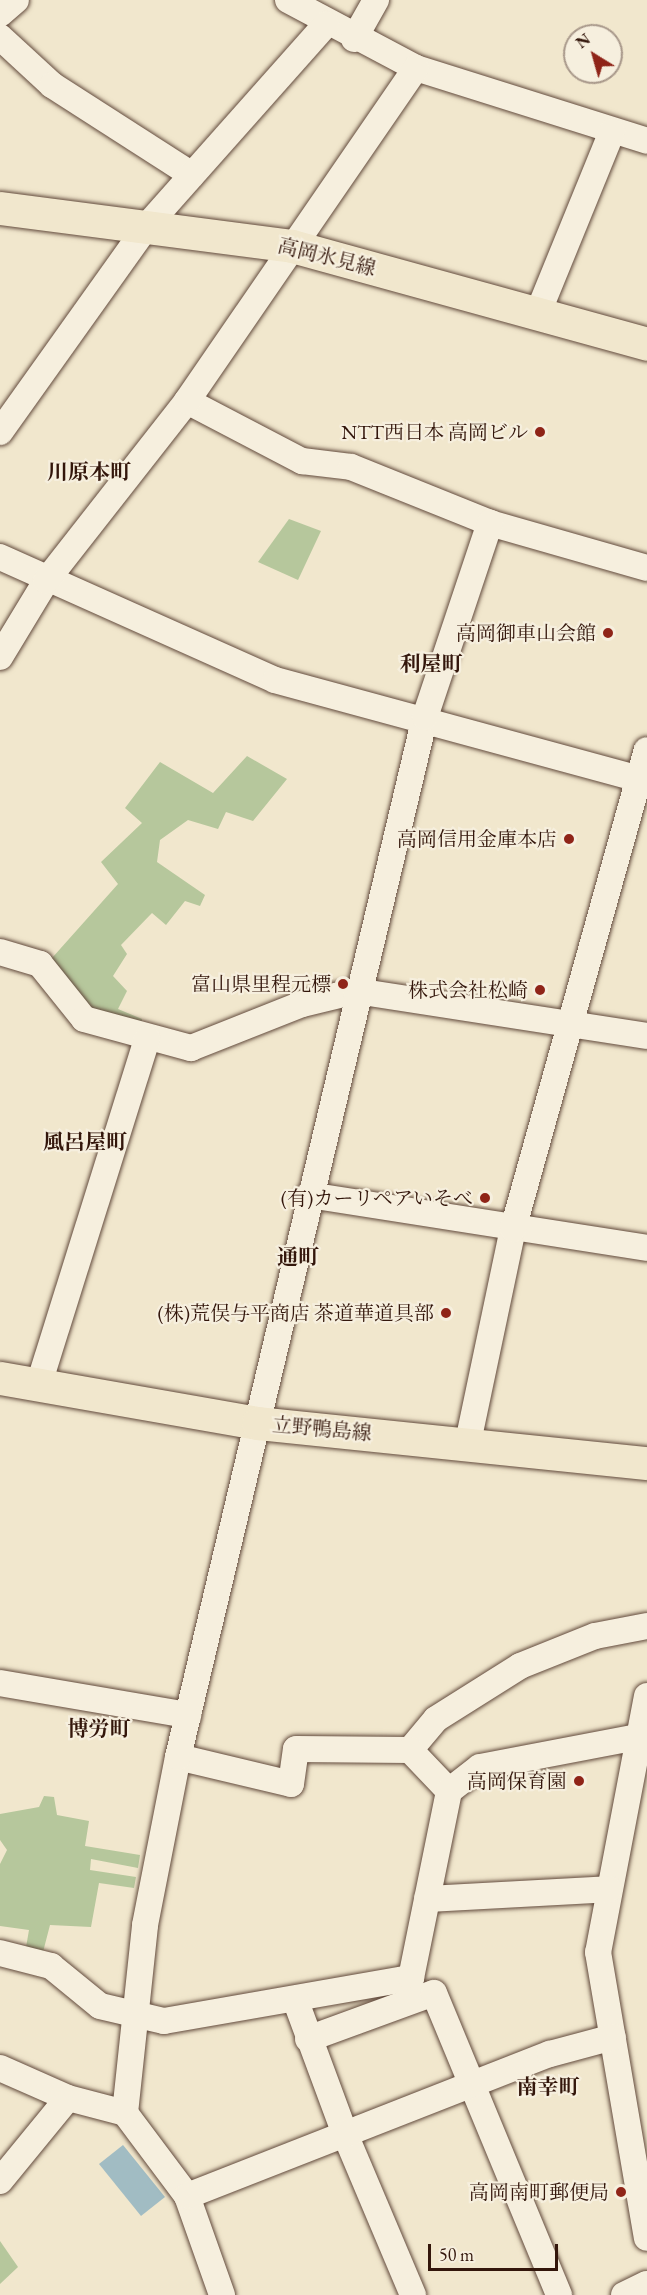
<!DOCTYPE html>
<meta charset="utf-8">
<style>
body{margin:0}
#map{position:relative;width:647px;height:2295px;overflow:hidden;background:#f1e7cd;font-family:"EB Garamond","Noto Serif JP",serif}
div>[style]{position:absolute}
.green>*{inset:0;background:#b6c79c}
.water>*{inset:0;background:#a1bcc3}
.roads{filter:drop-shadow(0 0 2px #624a3c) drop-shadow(0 0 2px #624a3c)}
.minor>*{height:26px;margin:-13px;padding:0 13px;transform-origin:13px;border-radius:13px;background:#f6efde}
.major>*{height:33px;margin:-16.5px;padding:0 16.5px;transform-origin:16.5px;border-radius:16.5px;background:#f1e7cd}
.dots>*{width:16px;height:16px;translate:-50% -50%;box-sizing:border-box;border:3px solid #f6efde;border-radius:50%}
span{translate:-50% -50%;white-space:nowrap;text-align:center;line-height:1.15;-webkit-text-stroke:4.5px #f6efde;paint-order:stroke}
.street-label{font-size:20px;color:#33160b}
.poi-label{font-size:20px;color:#33160b}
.right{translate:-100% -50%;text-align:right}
.neighbourhood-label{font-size:21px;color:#33160b;font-weight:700}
.north{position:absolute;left:563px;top:24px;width:60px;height:60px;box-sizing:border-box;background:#f6efde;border:2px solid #a8988a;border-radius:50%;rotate:323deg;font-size:16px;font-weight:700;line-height:24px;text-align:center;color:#33160b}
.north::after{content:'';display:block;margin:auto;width:21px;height:27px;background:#8f2418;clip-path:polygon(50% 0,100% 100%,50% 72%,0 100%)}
.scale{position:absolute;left:428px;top:2244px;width:130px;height:27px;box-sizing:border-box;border:3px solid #33160b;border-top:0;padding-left:8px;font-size:18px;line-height:21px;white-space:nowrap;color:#33160b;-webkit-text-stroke:4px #f6efde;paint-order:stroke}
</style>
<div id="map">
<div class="green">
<i style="clip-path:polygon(289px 519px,321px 531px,298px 580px,258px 562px)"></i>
<i style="clip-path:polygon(247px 756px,287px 779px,253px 821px,226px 812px,218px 829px,188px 820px,160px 840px,157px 862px,205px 895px,200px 906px,185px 901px,166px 925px,152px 913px,121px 945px,127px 954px,113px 976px,127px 991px,118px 1009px,142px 1019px,141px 1029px,93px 1012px,52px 958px,118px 884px,101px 862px,142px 823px,125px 808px,160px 762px,213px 793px)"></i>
<i style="clip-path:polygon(44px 1796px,54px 1797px,57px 1815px,89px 1821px,85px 1846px,140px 1855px,138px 1868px,91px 1859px,90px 1870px,136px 1877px,134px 1888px,99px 1883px,91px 1927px,50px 1925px,43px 1952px,25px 1953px,29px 1930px,0 1926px,0 1864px,7px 1850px,0 1840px,0 1814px,39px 1807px)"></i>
<i style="clip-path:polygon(0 2241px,18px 2267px,0 2284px)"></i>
</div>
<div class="water">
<i style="clip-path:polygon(123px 2145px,165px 2197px,141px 2216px,99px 2164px)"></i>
</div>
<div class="roads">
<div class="minor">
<i style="left:288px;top:0;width:145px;rotate:28deg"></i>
<i style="left:416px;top:68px;width:242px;rotate:17.5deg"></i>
<i style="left:0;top:14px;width:21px;rotate:-41deg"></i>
<i style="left:0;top:37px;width:71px;rotate:42.7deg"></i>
<i style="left:52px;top:85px;width:166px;rotate:32.7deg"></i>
<i style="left:354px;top:39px;width:45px;rotate:-60.6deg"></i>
<i style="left:538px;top:313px;width:196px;rotate:-67.8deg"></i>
<i style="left:187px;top:401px;width:130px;rotate:27.6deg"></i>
<i style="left:302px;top:461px;width:49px;rotate:7deg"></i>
<i style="left:351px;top:467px;width:150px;rotate:21.9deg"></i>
<i style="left:490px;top:523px;width:163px;rotate:16deg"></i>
<i style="left:0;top:432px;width:252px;rotate:-54.5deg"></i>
<i style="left:146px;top:227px;width:271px;rotate:-48.4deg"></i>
<i style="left:0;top:557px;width:301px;rotate:24.1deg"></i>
<i style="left:275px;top:680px;width:385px;rotate:15.2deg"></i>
<i style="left:0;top:657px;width:89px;rotate:-58.8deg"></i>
<i style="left:46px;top:581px;width:229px;rotate:-51.9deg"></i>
<i style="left:187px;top:401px;width:404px;rotate:-55.5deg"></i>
<i style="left:0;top:952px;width:42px;rotate:16.7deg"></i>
<i style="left:40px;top:964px;width:70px;rotate:51.3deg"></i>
<i style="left:84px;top:1019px;width:111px;rotate:15.2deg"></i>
<i style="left:191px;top:1048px;width:119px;rotate:-21.6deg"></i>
<i style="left:302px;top:1004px;width:56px;rotate:-13.5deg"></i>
<i style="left:356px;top:991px;width:294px;rotate:8.8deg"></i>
<i style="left:309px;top:1195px;width:342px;rotate:8.9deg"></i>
<i style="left:38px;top:1387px;width:365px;rotate:-72.6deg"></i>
<i style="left:468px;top:1442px;width:218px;rotate:-78.1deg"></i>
<i style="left:513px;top:1229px;width:497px;rotate:-74.4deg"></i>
<i style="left:0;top:1683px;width:191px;rotate:9.7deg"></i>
<i style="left:647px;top:1696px;width:261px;rotate:100.8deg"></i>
<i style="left:598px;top:1952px;width:290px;rotate:80.3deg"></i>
<i style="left:410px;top:1750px;width:40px;rotate:-50deg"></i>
<i style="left:436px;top:1719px;width:99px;rotate:-32.2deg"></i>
<i style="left:520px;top:1666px;width:81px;rotate:-21.8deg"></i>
<i style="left:595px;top:1636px;width:53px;rotate:-10.9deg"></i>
<i style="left:178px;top:1757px;width:116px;rotate:13.4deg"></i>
<i style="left:291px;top:1784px;width:35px;rotate:-82deg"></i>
<i style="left:296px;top:1749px;width:114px;rotate:0.5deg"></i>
<i style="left:410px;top:1750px;width:57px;rotate:46.4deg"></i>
<i style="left:427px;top:1899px;width:182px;rotate:-3.1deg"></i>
<i style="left:0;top:1953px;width:53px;rotate:14.3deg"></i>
<i style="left:51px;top:1966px;width:63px;rotate:39.2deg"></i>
<i style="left:100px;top:2006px;width:66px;rotate:13.2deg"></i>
<i style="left:164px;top:2021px;width:251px;rotate:-9.9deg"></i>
<i style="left:411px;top:1978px;width:191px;rotate:-78.5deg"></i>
<i style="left:449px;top:1791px;width:39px;rotate:-38deg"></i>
<i style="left:480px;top:1767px;width:170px;rotate:-10.8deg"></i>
<i style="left:295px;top:1999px;width:144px;rotate:69.7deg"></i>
<i style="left:345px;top:2134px;width:175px;rotate:67.1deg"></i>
<i style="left:308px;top:2039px;width:134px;rotate:-20.1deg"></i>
<i style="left:434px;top:1993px;width:327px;rotate:67.5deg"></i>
<i style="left:0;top:2068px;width:74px;rotate:23.8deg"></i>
<i style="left:68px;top:2098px;width:59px;rotate:14.7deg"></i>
<i style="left:125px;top:2113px;width:104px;rotate:53.2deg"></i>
<i style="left:187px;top:2196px;width:105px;rotate:70.5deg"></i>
<i style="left:125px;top:2113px;width:189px;rotate:-83.9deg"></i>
<i style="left:145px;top:1925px;width:171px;rotate:-78.9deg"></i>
<i style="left:178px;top:1757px;width:1069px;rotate:-76.64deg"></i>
<i style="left:425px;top:717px;width:205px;rotate:-71.5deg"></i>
<i style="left:0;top:2181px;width:107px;rotate:-50.7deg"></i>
<i style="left:187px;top:2196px;width:390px;rotate:-21.4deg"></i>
<i style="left:550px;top:2054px;width:65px;rotate:-15.1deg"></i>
<i style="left:624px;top:2295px;width:25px;rotate:-26deg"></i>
</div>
<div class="major">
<i style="left:0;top:208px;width:294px;rotate:7.4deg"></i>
<i style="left:292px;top:246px;width:368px;rotate:15.4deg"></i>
<i style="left:0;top:1378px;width:262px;rotate:9.9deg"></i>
<i style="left:258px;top:1423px;width:391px;rotate:5.9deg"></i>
</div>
</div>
<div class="dots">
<i style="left:540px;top:432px;background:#8f2418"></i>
<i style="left:608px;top:633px;background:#8f2418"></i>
<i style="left:569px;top:839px;background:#8f2418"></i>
<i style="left:343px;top:984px;background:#8f2418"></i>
<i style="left:540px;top:990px;background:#8f2418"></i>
<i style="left:485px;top:1198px;background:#8f2418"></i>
<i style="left:446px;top:1313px;background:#8f2418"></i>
<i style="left:579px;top:1781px;background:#8f2418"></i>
<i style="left:621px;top:2192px;background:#8f2418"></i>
</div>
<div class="street-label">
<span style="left:327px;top:257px;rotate:14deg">高岡氷見線</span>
<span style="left:322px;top:1429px;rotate:5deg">立野鴨島線</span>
</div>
<div class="poi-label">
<span class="right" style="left:528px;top:432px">NTT西日本 高岡ビル</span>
<span class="right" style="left:596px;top:633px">高岡御車山会館</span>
<span class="right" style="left:557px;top:839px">高岡信用金庫本店</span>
<span class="right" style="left:331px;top:984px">富山県里程元標</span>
<span class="right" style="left:528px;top:990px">株式会社松崎</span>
<span class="right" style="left:473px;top:1198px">(有)カーリペアいそべ</span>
<span class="right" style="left:434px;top:1313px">(株)荒俣与平商店 茶道華道具部</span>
<span class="right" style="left:567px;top:1781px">高岡保育園</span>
<span class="right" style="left:609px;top:2192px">高岡南町郵便局</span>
</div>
<div class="neighbourhood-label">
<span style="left:89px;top:472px">川原本町</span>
<span style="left:431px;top:664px">利屋町</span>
<span style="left:85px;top:1142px">風呂屋町</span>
<span style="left:298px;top:1257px">通町</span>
<span style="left:99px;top:1729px">博労町</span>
<span style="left:548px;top:2087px">南幸町</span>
</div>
<div class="north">N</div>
<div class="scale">50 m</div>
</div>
